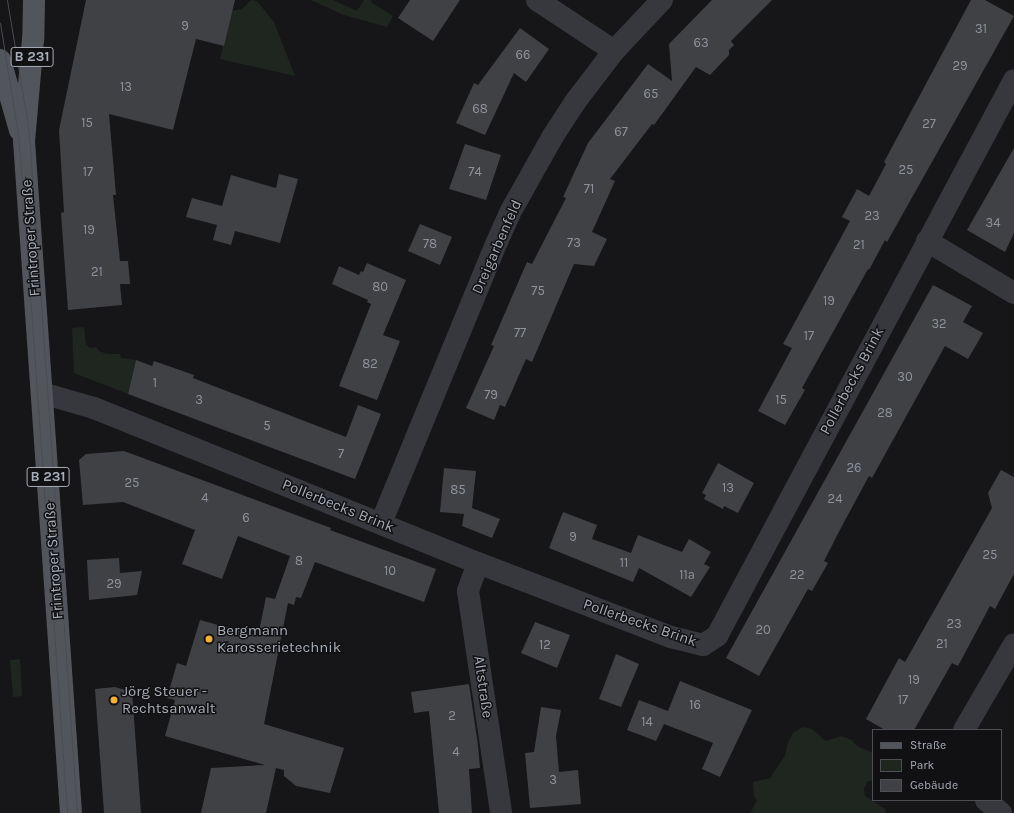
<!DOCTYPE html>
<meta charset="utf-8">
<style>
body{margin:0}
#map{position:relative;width:1014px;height:813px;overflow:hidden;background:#161618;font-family:Karla,sans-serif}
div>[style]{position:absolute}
.green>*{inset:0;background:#1e261f}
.building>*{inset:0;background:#404145}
.minor>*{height:22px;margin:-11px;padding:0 11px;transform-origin:11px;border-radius:11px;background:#37383d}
.major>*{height:22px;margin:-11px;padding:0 11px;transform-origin:11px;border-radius:11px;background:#53555c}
.tram>*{height:1px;margin:-0.5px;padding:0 0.5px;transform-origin:0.5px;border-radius:0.5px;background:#4a4c52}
.dots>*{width:11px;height:11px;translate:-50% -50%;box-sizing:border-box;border:2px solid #111113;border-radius:50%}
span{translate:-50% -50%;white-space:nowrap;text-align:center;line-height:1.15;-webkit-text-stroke:3px #111113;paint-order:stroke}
.number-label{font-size:13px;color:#8e929b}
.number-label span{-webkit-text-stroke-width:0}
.shield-label span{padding:1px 3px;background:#111113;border:1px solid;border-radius:3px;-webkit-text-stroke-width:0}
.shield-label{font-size:14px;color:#a8adb8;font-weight:700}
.street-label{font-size:15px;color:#a8adb8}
.poi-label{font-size:15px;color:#a8adb8}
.left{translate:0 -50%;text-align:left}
.legend{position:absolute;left:872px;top:729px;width:130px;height:72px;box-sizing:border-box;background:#111113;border:1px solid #4d4f55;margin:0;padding:5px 7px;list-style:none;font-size:12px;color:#a8adb8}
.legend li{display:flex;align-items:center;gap:8px;height:20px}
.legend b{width:20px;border:1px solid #4d4f55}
</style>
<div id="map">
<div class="green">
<i style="clip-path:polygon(251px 0,257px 1px,274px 22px,295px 76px,220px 59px,231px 11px,242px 9px)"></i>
<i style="clip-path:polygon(311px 0,333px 0,357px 11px,364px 0,372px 0,371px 2px,393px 16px,387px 27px,344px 15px)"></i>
<i style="clip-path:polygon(84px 327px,86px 344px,90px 348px,96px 347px,99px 351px,107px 354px,120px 354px,121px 358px,136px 360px,128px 394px,74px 373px,72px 328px)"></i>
<i style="clip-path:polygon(20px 659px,22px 696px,13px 697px,10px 660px)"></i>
<i style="clip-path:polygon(803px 727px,812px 729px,826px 741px,841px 736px,852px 740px,857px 746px,873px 753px,873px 780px,867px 782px,864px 789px,865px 796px,885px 809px,886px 813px,750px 813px,757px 801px,754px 796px,753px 782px,770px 778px,785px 756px,787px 745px,793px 733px)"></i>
</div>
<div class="building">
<i style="clip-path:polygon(86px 0,235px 0,224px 46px,196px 39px,173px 130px,109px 114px,116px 195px,113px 195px,120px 261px,128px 261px,130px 284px,120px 284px,122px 305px,68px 310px,61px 213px,64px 212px,59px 130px)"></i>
<i style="clip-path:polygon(410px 0,460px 0,433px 41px,398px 18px)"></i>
<i style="clip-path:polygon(712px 0,772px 0,731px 41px,734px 45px,729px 50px,729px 55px,710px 75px,696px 67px,654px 125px,652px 124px,610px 179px,615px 181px,592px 232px,607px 239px,594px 266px,574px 264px,532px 362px,526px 359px,505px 407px,500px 405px,494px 420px,466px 408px,494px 346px,491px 345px,527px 262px,532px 264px,566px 198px,563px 197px,588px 143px,648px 64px,672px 81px,669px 44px)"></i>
<i style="clip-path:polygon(971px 0,985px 0,1014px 16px,887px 242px,885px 240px,869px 270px,868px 269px,802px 388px,805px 390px,785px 425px,758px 411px,792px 348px,783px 344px,850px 221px,842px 217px,857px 189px,869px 196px,886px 164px,884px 162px)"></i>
<i style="clip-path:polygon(520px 28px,549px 49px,526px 82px,514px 73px,485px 135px,456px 123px,474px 83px,478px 85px)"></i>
<i style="clip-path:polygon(465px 144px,501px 155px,486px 200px,449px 189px)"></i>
<i style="clip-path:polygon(1014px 148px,1014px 233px,1005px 252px,967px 230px)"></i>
<i style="clip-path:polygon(279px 174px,298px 179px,280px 243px,235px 231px,231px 245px,213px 240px,217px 225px,186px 217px,192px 198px,222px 206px,231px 175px,276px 188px)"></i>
<i style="clip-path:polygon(420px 224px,452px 237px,440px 265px,408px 251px)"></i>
<i style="clip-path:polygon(367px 263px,406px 280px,383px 335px,400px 341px,377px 400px,339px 386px,371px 304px,367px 302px,368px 300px,332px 284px,339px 266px,359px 275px,361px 271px,363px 272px)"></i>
<i style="clip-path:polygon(933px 285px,972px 306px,963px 322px,983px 333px,968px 359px,945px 346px,872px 478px,869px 476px,843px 524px,824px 561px,828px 563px,812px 591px,808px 589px,759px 676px,726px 658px)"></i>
<i style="clip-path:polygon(136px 360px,152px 366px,154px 361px,194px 375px,193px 378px,346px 437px,358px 405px,381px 414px,355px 479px,128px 394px)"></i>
<i style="clip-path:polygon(124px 451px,331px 528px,330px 530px,436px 569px,424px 602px,315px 562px,301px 598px,296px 597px,294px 605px,288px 603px,264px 724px,344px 748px,330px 793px,296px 786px,284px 776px,284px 770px,276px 768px,266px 813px,201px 813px,211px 768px,265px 765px,165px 736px,175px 700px,167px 698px,177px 663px,186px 666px,200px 620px,258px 636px,266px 597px,275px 599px,290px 556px,238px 536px,222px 579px,182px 564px,195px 530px,123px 502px,83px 505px,79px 460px,86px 454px)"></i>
<i style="clip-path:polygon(718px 463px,754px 483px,738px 513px,724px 506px,723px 509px,704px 499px,706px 495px,702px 493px)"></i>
<i style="clip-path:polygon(444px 468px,476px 471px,472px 508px,500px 519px,492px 538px,462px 526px,464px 514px,440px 512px)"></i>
<i style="clip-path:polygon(1001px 470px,1014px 477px,1014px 574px,995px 609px,990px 606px,958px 666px,952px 663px,914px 730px,885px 730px,866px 719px,899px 658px,905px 662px,992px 508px,988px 493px)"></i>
<i style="clip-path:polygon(563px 512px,597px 525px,592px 539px,631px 553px,638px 535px,682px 552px,689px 539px,711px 552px,704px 564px,710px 567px,691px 597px,639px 568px,633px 582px,549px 548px)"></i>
<i style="clip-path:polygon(119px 558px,120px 573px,142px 571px,137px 595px,89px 600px,87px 560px)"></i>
<i style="clip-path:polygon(535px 622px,570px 635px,557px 668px,521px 653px)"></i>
<i style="clip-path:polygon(616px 654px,639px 664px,621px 707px,599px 699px)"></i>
<i style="clip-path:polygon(680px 681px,752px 710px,720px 777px,702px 769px,713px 743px,664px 724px,656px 741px,627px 730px,639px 700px,668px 711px)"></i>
<i style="clip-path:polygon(469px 684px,478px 745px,480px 768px,469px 769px,472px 813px,439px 813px,429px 711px,414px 713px,411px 692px)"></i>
<i style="clip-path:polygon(115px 687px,132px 692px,141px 813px,104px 813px,95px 689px)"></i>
<i style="clip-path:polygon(541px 707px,561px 710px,556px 736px,559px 772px,578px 770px,581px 804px,530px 808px,525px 753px,534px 752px)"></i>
</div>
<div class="minor">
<i style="left:537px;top:0;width:92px;rotate:33.5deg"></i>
<i style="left:927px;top:241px;width:101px;rotate:30.9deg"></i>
<i style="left:42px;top:393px;width:54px;rotate:16.1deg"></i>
<i style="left:94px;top:408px;width:414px;rotate:22deg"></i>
<i style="left:478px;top:563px;width:207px;rotate:21deg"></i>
<i style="left:671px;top:637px;width:33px;rotate:14deg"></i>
<i style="left:703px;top:645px;width:17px;rotate:-33deg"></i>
<i style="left:717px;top:636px;width:630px;rotate:-61.89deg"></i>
<i style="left:381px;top:523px;width:304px;rotate:-67.6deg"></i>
<i style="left:497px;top:242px;width:36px;rotate:-66deg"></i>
<i style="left:512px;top:209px;width:84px;rotate:-60.7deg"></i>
<i style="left:553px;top:136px;width:40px;rotate:-57.1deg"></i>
<i style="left:575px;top:102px;width:64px;rotate:-52.6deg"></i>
<i style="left:614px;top:51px;width:70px;rotate:-46.7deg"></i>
<i style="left:478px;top:563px;width:30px;rotate:110deg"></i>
<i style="left:468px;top:591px;width:224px;rotate:81.5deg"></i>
<i style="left:964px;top:730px;width:99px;rotate:-59.8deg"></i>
<i style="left:986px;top:800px;width:20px;rotate:41deg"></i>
</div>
<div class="major">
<i style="left:34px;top:0;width:39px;rotate:91deg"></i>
<i style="left:33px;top:39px;width:102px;rotate:95deg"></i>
<i style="left:24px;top:141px;width:674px;rotate:86deg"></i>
<i style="left:0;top:60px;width:73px;rotate:74.1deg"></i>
</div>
<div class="tram">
<i style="left:7px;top:0;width:115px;rotate:80.5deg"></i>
<i style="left:26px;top:113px;width:34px;rotate:83deg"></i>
<i style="left:30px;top:147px;width:668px;rotate:85.96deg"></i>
<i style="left:0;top:23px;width:106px;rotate:80.8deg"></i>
<i style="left:17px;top:128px;width:39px;rotate:84deg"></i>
<i style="left:21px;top:167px;width:648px;rotate:85.93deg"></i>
</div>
<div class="dots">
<i style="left:209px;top:639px;background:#f2b134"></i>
<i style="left:114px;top:700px;background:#f2b134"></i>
</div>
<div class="number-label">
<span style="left:185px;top:26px">9</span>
<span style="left:981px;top:29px">31</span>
<span style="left:701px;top:43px">63</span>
<span style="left:523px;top:55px">66</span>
<span style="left:960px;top:66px">29</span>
<span style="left:126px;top:87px">13</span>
<span style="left:651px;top:94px">65</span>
<span style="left:480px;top:109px">68</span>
<span style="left:87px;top:123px">15</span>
<span style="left:929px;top:124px">27</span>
<span style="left:621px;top:132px">67</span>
<span style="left:906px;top:170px">25</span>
<span style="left:88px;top:172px">17</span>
<span style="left:475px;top:172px">74</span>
<span style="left:589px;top:189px">71</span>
<span style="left:872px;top:216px">23</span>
<span style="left:993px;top:223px">34</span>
<span style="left:89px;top:230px">19</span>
<span style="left:574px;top:243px">73</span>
<span style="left:430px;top:244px">78</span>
<span style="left:859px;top:245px">21</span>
<span style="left:97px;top:272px">21</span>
<span style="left:380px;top:287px">80</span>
<span style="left:538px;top:291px">75</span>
<span style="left:829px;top:301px">19</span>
<span style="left:939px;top:324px">32</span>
<span style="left:520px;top:333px">77</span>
<span style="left:809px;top:336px">17</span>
<span style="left:370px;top:364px">82</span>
<span style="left:905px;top:377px">30</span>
<span style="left:155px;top:383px">1</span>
<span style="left:491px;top:395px">79</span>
<span style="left:199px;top:400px">3</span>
<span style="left:781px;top:400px">15</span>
<span style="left:885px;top:413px">28</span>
<span style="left:267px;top:426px">5</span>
<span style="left:341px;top:454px">7</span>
<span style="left:854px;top:468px">26</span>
<span style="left:132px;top:483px">25</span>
<span style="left:728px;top:488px">13</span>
<span style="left:458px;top:490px">85</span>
<span style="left:205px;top:498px">4</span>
<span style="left:835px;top:499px">24</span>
<span style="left:246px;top:518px">6</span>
<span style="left:573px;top:537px">9</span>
<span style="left:990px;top:555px">25</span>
<span style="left:299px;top:561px">8</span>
<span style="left:624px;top:563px">11</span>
<span style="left:390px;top:571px">10</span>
<span style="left:687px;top:575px">11a</span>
<span style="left:797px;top:575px">22</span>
<span style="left:114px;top:584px">29</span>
<span style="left:954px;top:624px">23</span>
<span style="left:763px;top:630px">20</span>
<span style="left:942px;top:644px">21</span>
<span style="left:545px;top:645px">12</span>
<span style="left:914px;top:680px">19</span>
<span style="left:903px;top:700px">17</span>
<span style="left:695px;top:705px">16</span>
<span style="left:452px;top:716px">2</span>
<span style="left:647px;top:722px">14</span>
<span style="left:456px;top:752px">4</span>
<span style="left:553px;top:780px">3</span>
</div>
<div class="shield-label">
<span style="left:32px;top:57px">B 231</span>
<span style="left:48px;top:477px">B 231</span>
</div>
<div class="street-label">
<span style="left:31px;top:238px;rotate:-94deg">Frintroper Straße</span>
<span style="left:497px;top:247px;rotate:-66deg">Dreigarbenfeld</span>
<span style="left:852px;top:381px;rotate:-62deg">Pollerbecks Brink</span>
<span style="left:338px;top:506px;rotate:22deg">Pollerbecks Brink</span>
<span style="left:54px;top:561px;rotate:-94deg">Frintroper Straße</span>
<span style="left:640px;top:623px;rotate:19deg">Pollerbecks Brink</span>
<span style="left:483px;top:687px;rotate:82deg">Altstraße</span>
</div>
<div class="poi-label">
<span class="left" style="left:217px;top:639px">Bergmann<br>Karosserietechnik</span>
<span class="left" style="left:122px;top:700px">Jörg Steuer -<br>Rechtsanwalt</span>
</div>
<ul class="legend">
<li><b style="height:5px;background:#53555c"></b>Straße</li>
<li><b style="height:11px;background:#1e261f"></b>Park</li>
<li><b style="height:11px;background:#404145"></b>Gebäude</li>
</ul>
</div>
